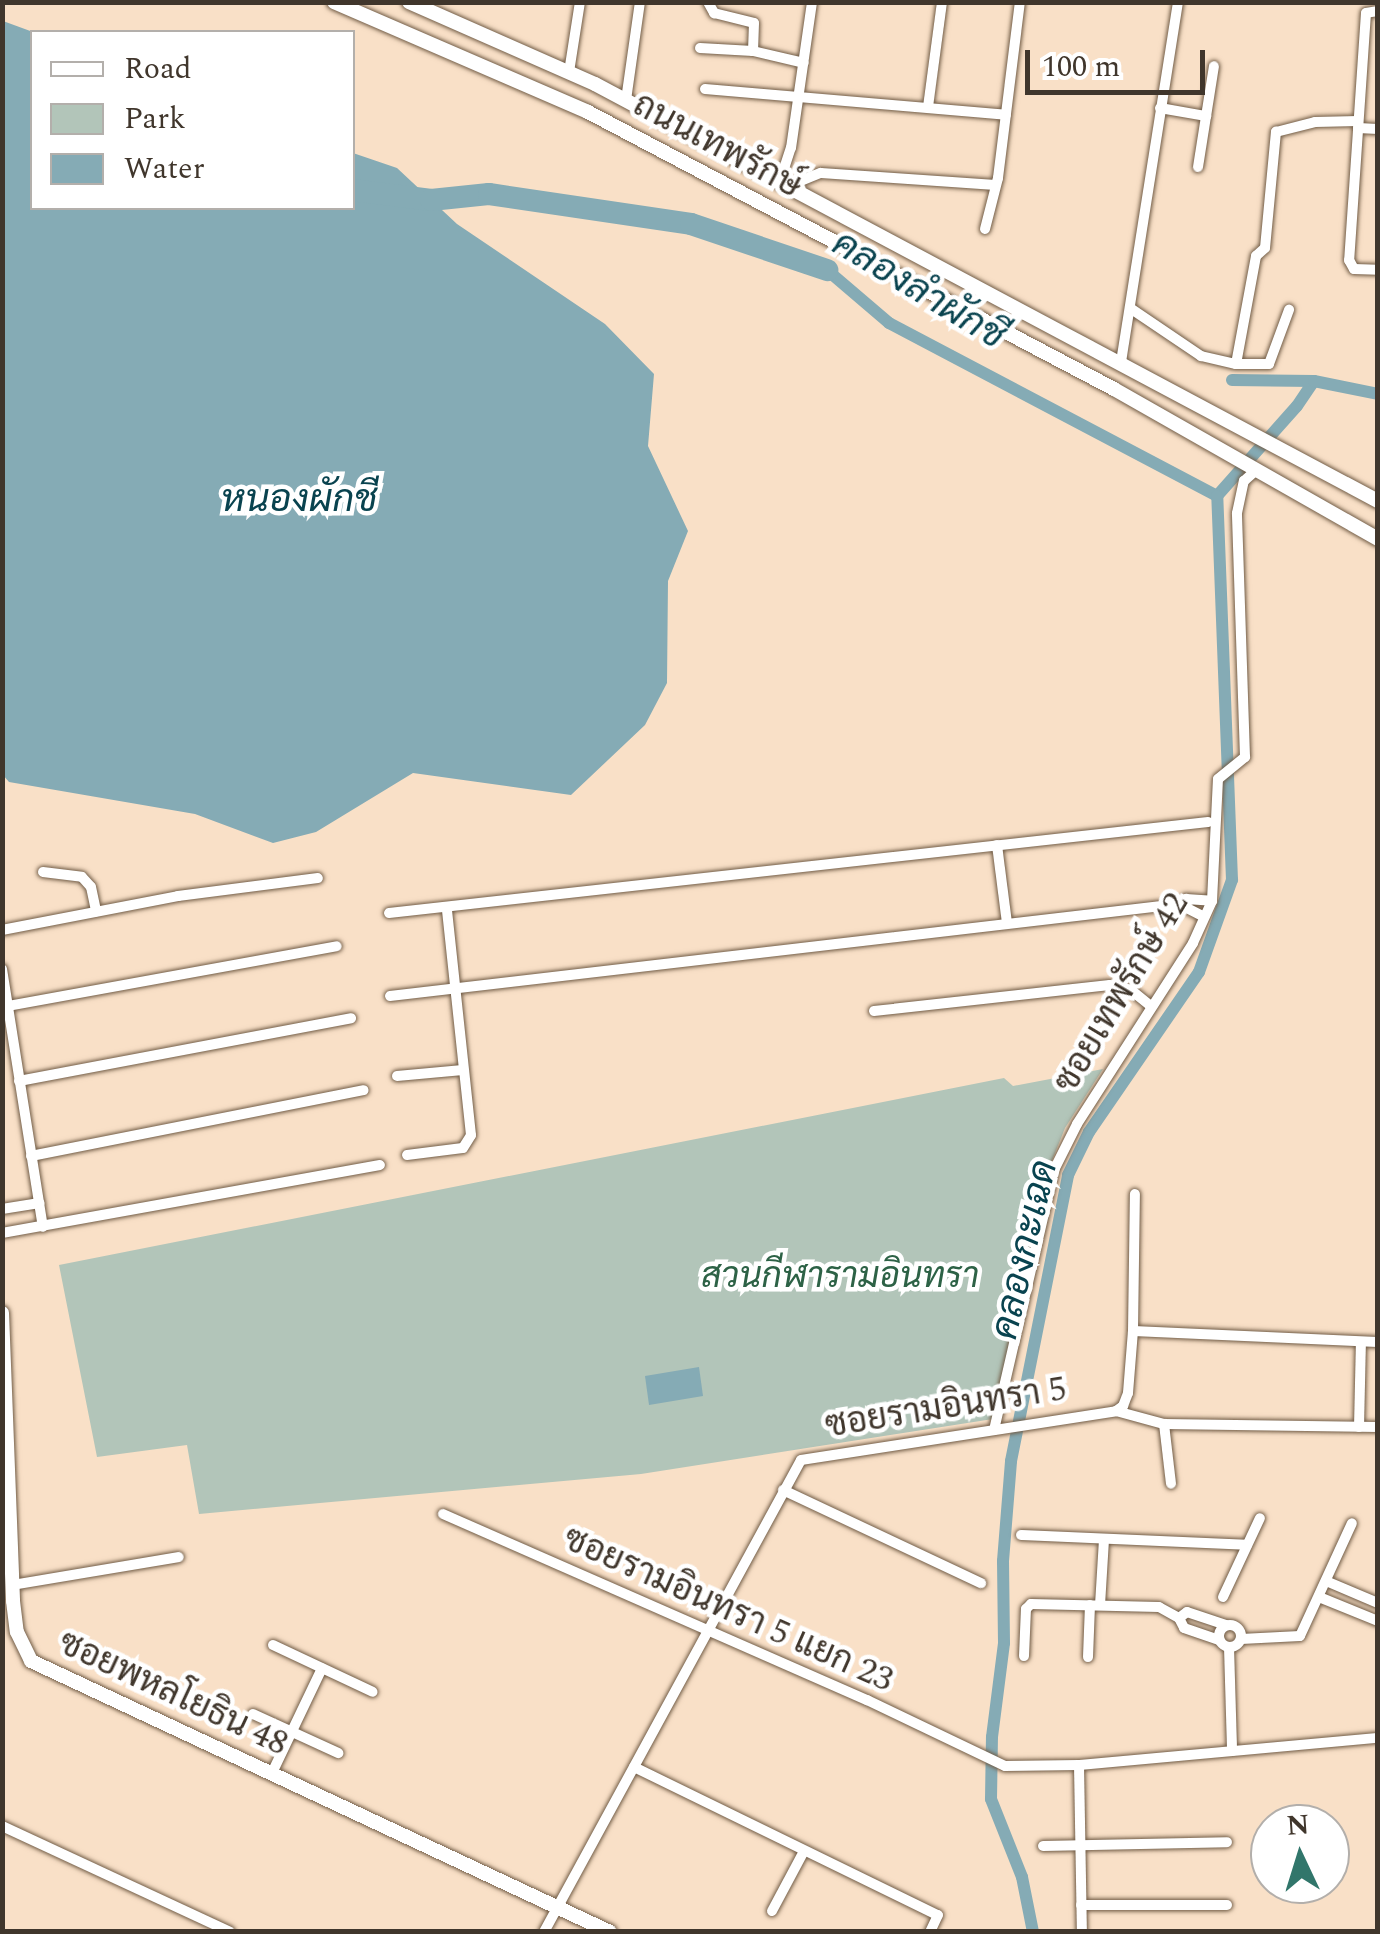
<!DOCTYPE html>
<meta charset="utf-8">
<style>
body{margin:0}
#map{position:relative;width:1380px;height:1934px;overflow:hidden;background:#f9e0c7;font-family:Spectral,Sarabun,serif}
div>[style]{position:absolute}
.green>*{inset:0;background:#b2c5b9}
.water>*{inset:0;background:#85abb5}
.canal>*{height:12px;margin:-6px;padding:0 6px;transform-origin:6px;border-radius:6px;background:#85abb5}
.river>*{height:22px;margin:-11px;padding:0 11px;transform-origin:11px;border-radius:11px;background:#85abb5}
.roads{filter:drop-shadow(0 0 2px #715c46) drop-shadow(0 0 2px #715c46)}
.street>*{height:10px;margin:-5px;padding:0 5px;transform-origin:5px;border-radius:5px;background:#fff}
.street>.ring{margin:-5px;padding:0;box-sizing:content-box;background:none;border:10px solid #fff;border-radius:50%}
.secondary>*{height:14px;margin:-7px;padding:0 7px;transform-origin:7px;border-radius:7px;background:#fff}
span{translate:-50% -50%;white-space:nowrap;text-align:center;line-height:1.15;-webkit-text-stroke:9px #fff;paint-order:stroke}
.street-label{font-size:35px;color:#40362c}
.park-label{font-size:35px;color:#2d6246;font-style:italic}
.water-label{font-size:38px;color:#09434f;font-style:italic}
.frame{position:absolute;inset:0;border:5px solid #40362c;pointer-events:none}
.legend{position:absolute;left:30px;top:30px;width:325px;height:180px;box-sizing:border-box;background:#fff;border:2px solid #b3afab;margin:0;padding:12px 18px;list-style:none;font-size:30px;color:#40362c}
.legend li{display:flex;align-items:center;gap:20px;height:50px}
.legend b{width:50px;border:2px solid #b3afab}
.north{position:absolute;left:1250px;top:1804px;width:100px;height:100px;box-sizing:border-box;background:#fff;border:2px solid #b3afab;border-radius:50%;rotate:356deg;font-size:28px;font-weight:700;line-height:40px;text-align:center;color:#40362c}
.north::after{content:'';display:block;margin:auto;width:35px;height:45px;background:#31766b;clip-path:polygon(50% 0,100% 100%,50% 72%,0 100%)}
.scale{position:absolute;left:1025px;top:50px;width:180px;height:45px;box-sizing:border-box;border:5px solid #40362c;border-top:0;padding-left:12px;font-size:30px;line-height:35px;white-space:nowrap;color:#40362c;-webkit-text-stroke:8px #fff;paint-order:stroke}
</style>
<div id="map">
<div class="green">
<i style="clip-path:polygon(1103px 1069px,1065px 1128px,1049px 1168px,993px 1419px,641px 1474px,199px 1514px,187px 1445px,97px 1457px,59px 1265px,1004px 1078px,1013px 1086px)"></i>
</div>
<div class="water">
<i style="clip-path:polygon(3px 21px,33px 32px,32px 208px,352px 208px,353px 153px,397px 168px,457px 224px,605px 324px,654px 374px,648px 446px,688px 531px,668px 581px,667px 683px,645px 725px,571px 795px,413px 773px,316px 832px,273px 843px,195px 814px,9px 782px,3px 775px)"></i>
<i style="clip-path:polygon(699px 1367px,703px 1396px,649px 1405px,645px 1376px)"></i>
</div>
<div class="canal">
<i style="left:827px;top:270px;width:82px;rotate:40.5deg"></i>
<i style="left:889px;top:323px;width:371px;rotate:27.8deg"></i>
<i style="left:1217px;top:496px;width:120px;rotate:-48.4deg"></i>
<i style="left:1297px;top:406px;width:30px;rotate:-56deg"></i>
<i style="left:1232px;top:380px;width:82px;rotate:0.7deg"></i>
<i style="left:1314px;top:381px;width:65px;rotate:11.5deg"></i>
<i style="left:1033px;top:1932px;width:56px;rotate:-101.3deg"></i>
<i style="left:1022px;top:1877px;width:84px;rotate:-111.7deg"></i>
<i style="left:991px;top:1799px;width:62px;rotate:-89.1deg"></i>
<i style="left:992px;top:1737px;width:95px;rotate:-82.7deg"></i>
<i style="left:1004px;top:1643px;width:82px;rotate:-90.7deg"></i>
<i style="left:1003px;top:1561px;width:100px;rotate:-85.4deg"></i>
<i style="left:1011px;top:1461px;width:292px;rotate:-78.7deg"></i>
<i style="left:1068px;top:1175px;width:48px;rotate:-64deg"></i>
<i style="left:1089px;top:1132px;width:194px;rotate:-55.5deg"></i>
<i style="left:1199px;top:972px;width:98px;rotate:-70.3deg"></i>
<i style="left:1232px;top:880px;width:384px;rotate:-92.2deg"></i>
</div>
<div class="river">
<i style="left:352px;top:190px;width:80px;rotate:7.2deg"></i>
<i style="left:431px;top:200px;width:58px;rotate:-5.9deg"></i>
<i style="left:489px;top:194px;width:204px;rotate:8.4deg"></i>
<i style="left:691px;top:224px;width:144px;rotate:18.7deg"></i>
</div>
<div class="roads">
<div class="street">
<i style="left:708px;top:2px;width:13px;rotate:61deg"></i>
<i style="left:714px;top:13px;width:41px;rotate:14deg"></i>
<i style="left:754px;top:23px;width:28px;rotate:92deg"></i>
<i style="left:753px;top:51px;width:52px;rotate:13.2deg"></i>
<i style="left:1378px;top:11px;width:12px;rotate:171deg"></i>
<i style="left:1366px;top:13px;width:248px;rotate:93.9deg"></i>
<i style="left:1349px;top:260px;width:10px;rotate:61deg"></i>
<i style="left:1354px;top:269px;width:24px;rotate:2deg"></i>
<i style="left:700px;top:48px;width:53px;rotate:3.2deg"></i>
<i style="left:569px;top:72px;width:71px;rotate:-81.1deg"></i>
<i style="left:705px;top:89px;width:302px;rotate:4.9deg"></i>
<i style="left:626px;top:100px;width:99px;rotate:-81.9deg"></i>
<i style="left:928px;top:107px;width:106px;rotate:-82.4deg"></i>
<i style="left:1160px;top:108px;width:47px;rotate:9.9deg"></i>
<i style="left:1358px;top:128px;width:20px;rotate:3deg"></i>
<i style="left:1198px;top:167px;width:102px;rotate:-81deg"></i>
<i style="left:780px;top:181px;width:35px;rotate:-72deg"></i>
<i style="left:791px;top:148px;width:148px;rotate:-81.8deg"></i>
<i style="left:788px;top:186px;width:35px;rotate:-22deg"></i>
<i style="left:821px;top:173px;width:175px;rotate:3.9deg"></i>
<i style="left:985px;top:229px;width:53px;rotate:-75.7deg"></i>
<i style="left:998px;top:178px;width:177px;rotate:-82.9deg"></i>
<i style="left:1130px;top:308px;width:86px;rotate:34.1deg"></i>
<i style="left:1201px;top:356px;width:36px;rotate:13deg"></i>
<i style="left:1236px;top:364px;width:33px"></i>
<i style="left:1269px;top:364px;width:58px;rotate:-69.7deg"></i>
<i style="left:1121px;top:362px;width:364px;rotate:-81deg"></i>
<i style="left:1236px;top:364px;width:110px;rotate:-79.5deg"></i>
<i style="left:1256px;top:256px;width:12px;rotate:-42deg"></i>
<i style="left:1265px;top:248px;width:117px;rotate:-84.6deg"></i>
<i style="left:1276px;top:132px;width:40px;rotate:-14.4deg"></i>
<i style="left:1315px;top:122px;width:43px;rotate:-1.3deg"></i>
<i style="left:997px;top:845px;width:79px;rotate:82.7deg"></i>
<i style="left:43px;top:872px;width:39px;rotate:7deg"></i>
<i style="left:82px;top:877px;width:13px;rotate:48deg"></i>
<i style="left:91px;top:887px;width:25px;rotate:78deg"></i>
<i style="left:1179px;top:904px;width:28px;rotate:27deg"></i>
<i style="left:389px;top:913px;width:824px;rotate:-6.34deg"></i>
<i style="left:2px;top:930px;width:179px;rotate:-10.9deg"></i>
<i style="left:178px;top:896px;width:141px;rotate:-7.3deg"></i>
<i style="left:2px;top:969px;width:261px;rotate:81deg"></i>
<i style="left:390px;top:996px;width:794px;rotate:-6.65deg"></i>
<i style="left:1179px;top:904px;width:9px;rotate:-36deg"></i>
<i style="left:1186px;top:899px;width:26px;rotate:4deg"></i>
<i style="left:8px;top:1006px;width:334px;rotate:-10.3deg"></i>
<i style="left:874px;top:1011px;width:237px;rotate:-6.3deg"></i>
<i style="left:1110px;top:985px;width:22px;rotate:13deg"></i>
<i style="left:1131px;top:990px;width:26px;rotate:39deg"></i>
<i style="left:397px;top:1076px;width:66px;rotate:-5.2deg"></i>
<i style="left:19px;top:1081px;width:338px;rotate:-10.7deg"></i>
<i style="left:407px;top:1155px;width:56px;rotate:-7.1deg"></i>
<i style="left:463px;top:1148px;width:15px;rotate:-58deg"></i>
<i style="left:471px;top:1135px;width:227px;rotate:-96.1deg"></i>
<i style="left:31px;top:1156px;width:339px;rotate:-11.2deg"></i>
<i style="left:2px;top:1209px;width:38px;rotate:-9deg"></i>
<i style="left:2px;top:1233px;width:384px;rotate:-10.2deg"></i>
<i style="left:1133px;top:1331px;width:245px;rotate:2.6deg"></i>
<i style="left:1116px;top:1411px;width:50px;rotate:15.2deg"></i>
<i style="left:1164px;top:1424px;width:214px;rotate:0.8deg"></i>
<i style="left:1164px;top:1424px;width:60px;rotate:83.3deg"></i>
<i style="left:1359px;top:1427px;width:85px;rotate:-88.7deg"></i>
<i style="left:994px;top:1430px;width:267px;rotate:-77deg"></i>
<i style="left:1054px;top:1170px;width:51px;rotate:-63.4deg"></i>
<i style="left:1077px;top:1124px;width:215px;rotate:-57.3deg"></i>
<i style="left:1193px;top:943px;width:46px;rotate:-65.7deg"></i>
<i style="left:1212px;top:901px;width:122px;rotate:-87.2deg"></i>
<i style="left:1218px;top:779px;width:35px;rotate:-39deg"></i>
<i style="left:1245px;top:757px;width:244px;rotate:-91.9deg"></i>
<i style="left:1237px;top:513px;width:33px;rotate:-78deg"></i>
<i style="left:1244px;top:481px;width:15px;rotate:-42deg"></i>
<i style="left:783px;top:1490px;width:219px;rotate:25.2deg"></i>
<i style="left:443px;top:1514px;width:463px;rotate:23.7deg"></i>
<i style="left:867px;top:1700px;width:153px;rotate:25.6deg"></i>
<i style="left:1005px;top:1766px;width:74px;rotate:-0.8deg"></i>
<i style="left:1079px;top:1765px;width:300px;rotate:-5.2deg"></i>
<i style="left:1021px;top:1535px;width:226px;rotate:2.5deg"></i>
<i style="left:1326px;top:1581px;width:56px;rotate:22.9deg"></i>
<i style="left:12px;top:1585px;width:169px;rotate:-9.5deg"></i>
<i style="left:1223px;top:1597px;width:87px;rotate:-64.9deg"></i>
<i style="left:1319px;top:1597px;width:64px;rotate:22.1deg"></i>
<i style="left:1100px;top:1605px;width:66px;rotate:-86.5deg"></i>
<i style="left:1179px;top:1618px;width:10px;rotate:-37deg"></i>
<i style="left:1187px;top:1612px;width:41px;rotate:18.4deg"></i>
<i class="ring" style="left:1219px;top:1625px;width:12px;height:12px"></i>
<i style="left:1241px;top:1639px;width:59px;rotate:-2.9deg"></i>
<i style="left:1300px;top:1636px;width:124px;rotate:-65.3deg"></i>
<i style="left:273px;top:1645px;width:110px;rotate:25.2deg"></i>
<i style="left:1229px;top:1647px;width:104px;rotate:88.3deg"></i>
<i style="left:1024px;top:1656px;width:47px;rotate:-87.6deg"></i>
<i style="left:1026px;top:1609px;width:7px;rotate:-45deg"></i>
<i style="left:1031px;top:1604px;width:128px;rotate:1.3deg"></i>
<i style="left:1159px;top:1607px;width:23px;rotate:29deg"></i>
<i style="left:1179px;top:1618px;width:11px;rotate:63deg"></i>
<i style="left:1184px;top:1628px;width:37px;rotate:19deg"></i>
<i style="left:1088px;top:1657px;width:52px;rotate:-87.8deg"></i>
<i style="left:253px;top:1714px;width:94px;rotate:24.6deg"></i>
<i style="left:1079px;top:1765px;width:167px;rotate:89deg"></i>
<i style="left:634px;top:1767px;width:338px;rotate:26deg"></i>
<i style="left:938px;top:1915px;width:19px;rotate:115deg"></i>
<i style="left:272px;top:1773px;width:116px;rotate:-64.5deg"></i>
<i style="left:2px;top:1826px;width:251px;rotate:24.9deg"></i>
<i style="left:1043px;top:1846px;width:184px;rotate:-1.2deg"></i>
<i style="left:1081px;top:1905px;width:146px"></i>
<i style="left:772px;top:1911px;width:68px;rotate:-61.9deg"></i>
<i style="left:544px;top:1932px;width:537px;rotate:-61.43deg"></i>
<i style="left:801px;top:1460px;width:319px;rotate:-8.8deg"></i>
<i style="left:1116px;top:1411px;width:9px;rotate:-36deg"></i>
<i style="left:1123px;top:1406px;width:14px;rotate:-69deg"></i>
<i style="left:1128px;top:1393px;width:62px;rotate:-85.4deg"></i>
<i style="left:1133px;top:1331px;width:137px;rotate:-89.2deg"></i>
</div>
<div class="secondary">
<i style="left:334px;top:2px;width:277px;rotate:23.4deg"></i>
<i style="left:588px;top:112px;width:594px;rotate:27.77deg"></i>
<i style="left:1114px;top:389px;width:304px;rotate:29.6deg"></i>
<i style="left:409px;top:2px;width:203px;rotate:23.8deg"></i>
<i style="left:595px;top:84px;width:887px;rotate:28.04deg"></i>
<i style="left:2px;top:1313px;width:288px;rotate:87.8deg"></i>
<i style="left:13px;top:1601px;width:31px;rotate:83deg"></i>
<i style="left:17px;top:1632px;width:32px;rotate:64deg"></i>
<i style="left:31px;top:1661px;width:639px;rotate:25.08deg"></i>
</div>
</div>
<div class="street-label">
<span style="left:717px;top:146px;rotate:28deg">ถนนเทพรักษ์</span>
<span style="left:1122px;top:993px;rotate:-59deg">ซอยเทพรักษ์ 42</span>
<span style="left:946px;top:1408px;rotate:-9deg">ซอยรามอินทรา 5</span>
<span style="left:728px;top:1610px;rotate:24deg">ซอยรามอินทรา 5 แยก 23</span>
<span style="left:173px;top:1694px;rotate:25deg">ซอยพหลโยธิน 48</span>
</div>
<div class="park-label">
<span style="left:840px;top:1277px">สวนกีฬารามอินทรา</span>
</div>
<div class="water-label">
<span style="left:918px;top:291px;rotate:31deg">คลองลำผักชี</span>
<span style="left:299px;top:501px">หนองผักชี</span>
<span style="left:1026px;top:1250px;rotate:-77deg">คลองกะเฉด</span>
</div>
<div class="frame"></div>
<ul class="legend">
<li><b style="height:12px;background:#fff"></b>Road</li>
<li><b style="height:28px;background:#b2c5b9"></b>Park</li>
<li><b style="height:28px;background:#85abb5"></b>Water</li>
</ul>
<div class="north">N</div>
<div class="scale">100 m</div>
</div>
